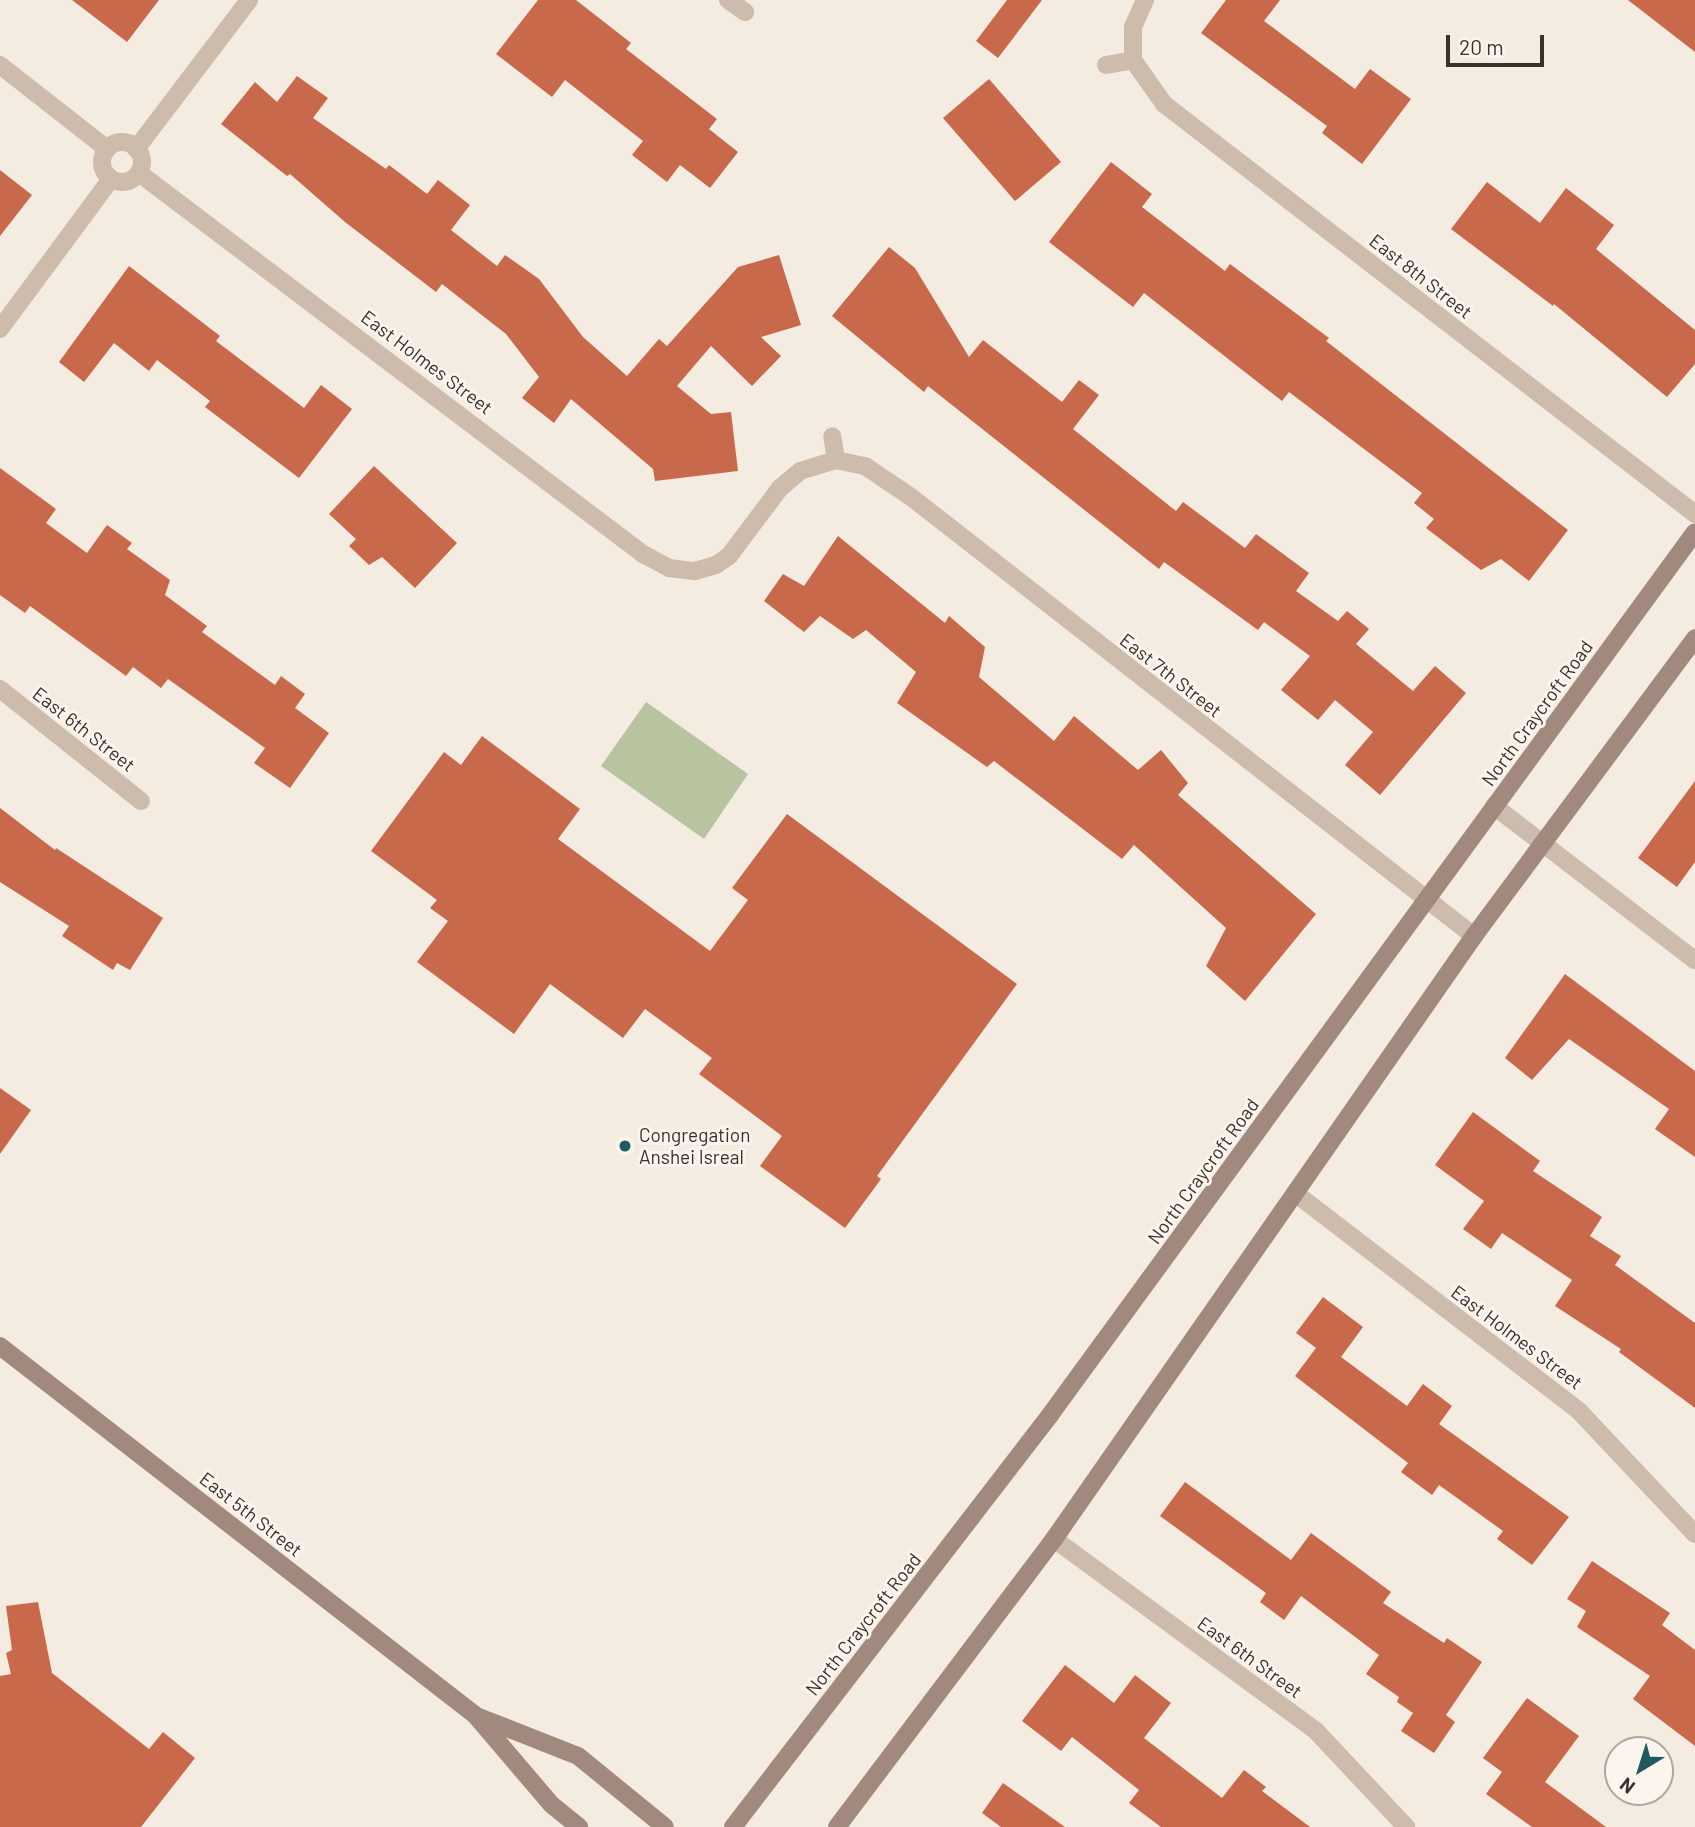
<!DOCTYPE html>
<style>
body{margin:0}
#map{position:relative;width:1695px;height:1827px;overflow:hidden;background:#f4ebe1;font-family:Barlow,sans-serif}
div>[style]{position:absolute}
.green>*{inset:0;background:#b8c4a0}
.building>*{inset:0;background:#c8694b}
.street>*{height:18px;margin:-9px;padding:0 9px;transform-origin:9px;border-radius:9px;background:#cdbbac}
.street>.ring{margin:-9px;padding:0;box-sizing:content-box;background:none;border:18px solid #cdbbac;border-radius:50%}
.secondary>*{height:18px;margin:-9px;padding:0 9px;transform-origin:9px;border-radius:9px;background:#a18a7d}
.dots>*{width:19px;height:19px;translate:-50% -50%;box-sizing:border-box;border:4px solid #fbf5ee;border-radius:50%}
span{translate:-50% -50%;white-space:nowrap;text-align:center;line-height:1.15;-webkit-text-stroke:6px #fbf5ee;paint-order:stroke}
.street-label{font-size:19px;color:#3b302b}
.poi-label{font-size:19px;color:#3b302b}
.left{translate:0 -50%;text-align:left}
.north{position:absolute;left:1604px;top:1736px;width:70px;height:70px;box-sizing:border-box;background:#fbf5ee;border:2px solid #aea6a0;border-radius:50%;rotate:218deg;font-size:19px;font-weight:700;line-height:28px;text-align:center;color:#3b302b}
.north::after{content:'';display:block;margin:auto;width:24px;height:32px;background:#1f5a5e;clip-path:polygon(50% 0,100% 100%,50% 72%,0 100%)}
.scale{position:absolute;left:1446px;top:35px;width:98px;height:32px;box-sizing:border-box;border:4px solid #3b302b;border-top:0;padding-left:9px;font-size:21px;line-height:24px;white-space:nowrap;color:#3b302b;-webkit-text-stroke:5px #fbf5ee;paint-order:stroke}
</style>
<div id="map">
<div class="green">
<i style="clip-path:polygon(646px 702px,748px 774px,704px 839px,601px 766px)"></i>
</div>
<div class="building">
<i style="clip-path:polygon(72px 0,159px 0,127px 42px)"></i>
<i style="clip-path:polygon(538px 0,576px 0,631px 43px,626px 49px,717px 119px,709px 129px,738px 152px,710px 188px,680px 165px,667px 182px,632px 155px,643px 141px,565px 80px,552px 97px,496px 54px)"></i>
<i style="clip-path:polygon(1007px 0,1042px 0,998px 58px,976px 41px)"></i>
<i style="clip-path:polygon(1226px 0,1280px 0,1264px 21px,1355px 89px,1370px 69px,1411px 99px,1362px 164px,1322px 133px,1327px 126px,1201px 33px)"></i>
<i style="clip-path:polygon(1628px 0,1695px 0,1695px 52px)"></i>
<i style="clip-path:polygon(297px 76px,328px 98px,313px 118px,386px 169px,389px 165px,427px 194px,438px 180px,470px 205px,451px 230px,497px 266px,505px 255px,539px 279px,583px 337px,627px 376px,659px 339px,667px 346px,738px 267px,779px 255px,801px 325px,761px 337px,781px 356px,752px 386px,711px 346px,677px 386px,711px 414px,731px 412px,738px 471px,655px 481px,653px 469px,571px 399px,554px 423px,522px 398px,539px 377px,506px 334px,442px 284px,436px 292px,345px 222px,290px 174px,287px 176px,221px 124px,255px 82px,277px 102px)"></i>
<i style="clip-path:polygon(989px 79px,1061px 162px,1015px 201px,943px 118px)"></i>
<i style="clip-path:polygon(1111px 162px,1152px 194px,1142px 207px,1225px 271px,1230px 264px,1329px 338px,1326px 341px,1568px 530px,1529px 581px,1501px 559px,1481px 570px,1426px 528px,1434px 519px,1414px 503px,1422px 493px,1289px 392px,1282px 401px,1144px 293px,1133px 307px,1049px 242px)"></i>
<i style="clip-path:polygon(0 170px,32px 195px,0 236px)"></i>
<i style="clip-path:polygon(1487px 182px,1540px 223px,1566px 188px,1614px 225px,1596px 249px,1695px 330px,1695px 364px,1667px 397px,1554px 304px,1553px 306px,1451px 229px)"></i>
<i style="clip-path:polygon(889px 247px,915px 268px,969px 357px,983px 340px,1062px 402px,1079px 380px,1099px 395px,1073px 429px,1176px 511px,1183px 502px,1245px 548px,1256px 534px,1309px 573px,1296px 591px,1338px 621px,1347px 611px,1369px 629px,1356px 644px,1413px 691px,1435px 666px,1466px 693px,1380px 795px,1345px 765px,1373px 732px,1335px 700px,1318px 720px,1281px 690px,1310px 656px,1264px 622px,1258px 630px,1164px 562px,1159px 569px,928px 386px,924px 392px,832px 316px)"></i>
<i style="clip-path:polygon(129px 266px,220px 336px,216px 341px,304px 408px,321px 385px,352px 409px,299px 478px,205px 407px,210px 401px,157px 360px,149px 371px,114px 343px,84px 382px,59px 362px)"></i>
<i style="clip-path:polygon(374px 466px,457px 543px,415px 588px,382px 557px,369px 565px,349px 546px,356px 539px,329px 514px)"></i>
<i style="clip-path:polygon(0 468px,56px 509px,46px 523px,87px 553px,107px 525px,132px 543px,127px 549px,170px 580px,165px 595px,207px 626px,202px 632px,275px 685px,281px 676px,305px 694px,295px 708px,329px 733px,290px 788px,254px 763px,265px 748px,168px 679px,161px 688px,133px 667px,126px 676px,30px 606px,25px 613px,0 595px)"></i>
<i style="clip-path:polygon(838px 536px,945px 623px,949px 616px,985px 647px,979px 677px,1054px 741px,1074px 716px,1138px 770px,1161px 750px,1188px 783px,1178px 795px,1316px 914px,1245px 1001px,1206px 966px,1226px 928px,1134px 845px,1122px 859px,994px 761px,987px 767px,897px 703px,916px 672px,866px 630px,853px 639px,820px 616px,804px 632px,764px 601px,783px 574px,804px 586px)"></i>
<i style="clip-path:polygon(482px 736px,580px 809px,558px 839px,710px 951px,748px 900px,732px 888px,787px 814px,1017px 984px,877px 1176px,881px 1179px,845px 1228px,760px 1166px,782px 1136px,699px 1074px,712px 1058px,645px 1009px,623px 1038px,550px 984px,514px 1034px,417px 962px,448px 921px,430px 908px,437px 900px,371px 851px,444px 752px,461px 765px)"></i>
<i style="clip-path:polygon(1695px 781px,1695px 862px,1677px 887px,1638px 858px)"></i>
<i style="clip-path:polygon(0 808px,55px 850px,56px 848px,163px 918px,130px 970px,117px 963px,113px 970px,62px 936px,69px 926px,0 882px)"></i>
<i style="clip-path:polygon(1565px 974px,1695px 1071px,1695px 1157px,1655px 1129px,1669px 1109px,1569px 1039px,1532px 1080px,1505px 1058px)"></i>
<i style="clip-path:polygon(0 1088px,31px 1110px,0 1154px)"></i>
<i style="clip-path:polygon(1473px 1112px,1540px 1161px,1533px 1171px,1602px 1217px,1590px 1236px,1621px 1256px,1615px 1265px,1695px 1323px,1695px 1408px,1619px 1352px,1621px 1349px,1555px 1306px,1572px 1280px,1502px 1233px,1491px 1249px,1463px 1229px,1484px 1201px,1435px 1165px)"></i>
<i style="clip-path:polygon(1323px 1297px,1363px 1327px,1341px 1357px,1407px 1406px,1423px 1384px,1452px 1406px,1439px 1424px,1569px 1517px,1532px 1565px,1497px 1539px,1503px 1531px,1439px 1485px,1432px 1495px,1401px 1472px,1408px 1463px,1295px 1376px,1316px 1348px,1296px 1333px)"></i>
<i style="clip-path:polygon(1185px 1482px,1291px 1560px,1311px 1533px,1391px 1592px,1383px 1603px,1444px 1643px,1447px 1638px,1482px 1662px,1446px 1715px,1455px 1722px,1434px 1753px,1401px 1731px,1413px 1713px,1397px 1702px,1399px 1697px,1366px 1674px,1379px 1655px,1301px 1596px,1284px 1620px,1260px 1602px,1266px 1593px,1160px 1516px)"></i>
<i style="clip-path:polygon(1592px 1561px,1670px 1613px,1662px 1625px,1695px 1650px,1695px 1746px,1633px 1699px,1650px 1676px,1577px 1627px,1586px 1611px,1567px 1599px)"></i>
<i style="clip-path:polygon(38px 1602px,52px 1673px,149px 1749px,163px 1732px,195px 1758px,141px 1827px,0 1827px,0 1676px,11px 1674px,6px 1653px,12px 1650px,6px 1606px)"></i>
<i style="clip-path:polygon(1065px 1665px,1114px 1703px,1135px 1675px,1171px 1703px,1144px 1738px,1222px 1798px,1244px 1770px,1266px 1787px,1262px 1791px,1310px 1827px,1161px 1827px,1129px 1803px,1139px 1790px,1072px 1737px,1061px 1751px,1022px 1721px)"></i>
<i style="clip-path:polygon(1527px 1698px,1579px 1736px,1545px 1782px,1606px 1827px,1532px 1827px,1486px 1794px,1502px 1772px,1483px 1758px)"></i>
<i style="clip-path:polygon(1003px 1783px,1065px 1827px,1001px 1827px,982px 1813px)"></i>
</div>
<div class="street">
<i style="left:728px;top:0;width:21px;rotate:35deg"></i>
<i style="left:1133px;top:60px;width:54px;rotate:54.8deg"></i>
<i style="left:1164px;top:104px;width:671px;rotate:37.67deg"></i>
<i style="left:0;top:65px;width:136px;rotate:38.1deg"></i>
<i style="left:1106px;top:65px;width:27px;rotate:-10deg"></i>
<i style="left:1133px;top:60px;width:33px;rotate:-90deg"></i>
<i style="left:1133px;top:27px;width:30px;rotate:-66deg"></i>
<i class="ring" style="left:102px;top:142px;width:22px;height:22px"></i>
<i style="left:136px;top:149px;width:187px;rotate:-52.8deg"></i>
<i style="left:139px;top:173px;width:632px;rotate:37.09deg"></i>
<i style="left:643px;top:554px;width:30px;rotate:28deg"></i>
<i style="left:669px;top:568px;width:26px;rotate:7deg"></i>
<i style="left:695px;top:571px;width:22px;rotate:-16deg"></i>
<i style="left:716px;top:565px;width:16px;rotate:-35deg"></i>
<i style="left:729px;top:556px;width:85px;rotate:-53.1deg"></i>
<i style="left:780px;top:488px;width:26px;rotate:-40deg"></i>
<i style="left:800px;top:471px;width:38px;rotate:-17deg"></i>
<i style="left:836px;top:460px;width:24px;rotate:-99deg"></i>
<i style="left:0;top:329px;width:187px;rotate:-53.5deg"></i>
<i style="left:836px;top:460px;width:30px;rotate:12deg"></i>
<i style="left:865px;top:466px;width:55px;rotate:34deg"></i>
<i style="left:911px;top:497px;width:714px;rotate:37.95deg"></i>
<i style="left:0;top:689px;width:180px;rotate:38.5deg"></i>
<i style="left:1494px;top:806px;width:253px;rotate:37.5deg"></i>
<i style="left:1295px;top:1193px;width:358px;rotate:37.5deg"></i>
<i style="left:1579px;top:1411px;width:169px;rotate:46.7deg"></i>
<i style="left:1054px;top:1539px;width:325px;rotate:36.2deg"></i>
<i style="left:1316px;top:1731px;width:132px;rotate:46.8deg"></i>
</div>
<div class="secondary">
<i style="left:0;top:1346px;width:601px;rotate:37.84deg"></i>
<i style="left:475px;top:1715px;width:118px;rotate:49.5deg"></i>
<i style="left:552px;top:1805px;width:35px;rotate:39deg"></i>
<i style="left:479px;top:1717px;width:106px;rotate:21.5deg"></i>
<i style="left:578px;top:1756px;width:112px;rotate:39.2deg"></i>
<i style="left:733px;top:1827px;width:520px;rotate:-52.42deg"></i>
<i style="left:1050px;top:1415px;width:1093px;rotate:-53.85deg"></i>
<i style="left:837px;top:1827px;width:361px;rotate:-53deg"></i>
<i style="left:1054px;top:1539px;width:735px;rotate:-55.14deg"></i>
<i style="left:1474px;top:936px;width:371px;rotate:-53.4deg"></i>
</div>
<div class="dots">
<i style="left:625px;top:1146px;background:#1f5a5e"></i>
</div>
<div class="street-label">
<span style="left:1421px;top:276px;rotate:38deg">East 8th Street</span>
<span style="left:427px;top:362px;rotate:37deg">East Holmes Street</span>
<span style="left:1171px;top:675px;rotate:38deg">East 7th Street</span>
<span style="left:1537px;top:713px;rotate:-54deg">North Craycroft Road</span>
<span style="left:84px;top:729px;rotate:38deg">East 6th Street</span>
<span style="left:1203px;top:1171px;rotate:-54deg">North Craycroft Road</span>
<span style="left:1517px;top:1337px;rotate:37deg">East Holmes Street</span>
<span style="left:251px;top:1514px;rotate:38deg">East 5th Street</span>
<span style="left:863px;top:1624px;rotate:-52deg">North Craycroft Road</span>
<span style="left:1250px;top:1657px;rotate:36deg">East 6th Street</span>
</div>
<div class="poi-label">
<span class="left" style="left:639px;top:1146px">Congregation<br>Anshei Isreal</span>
</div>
<div class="north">N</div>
<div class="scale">20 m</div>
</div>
